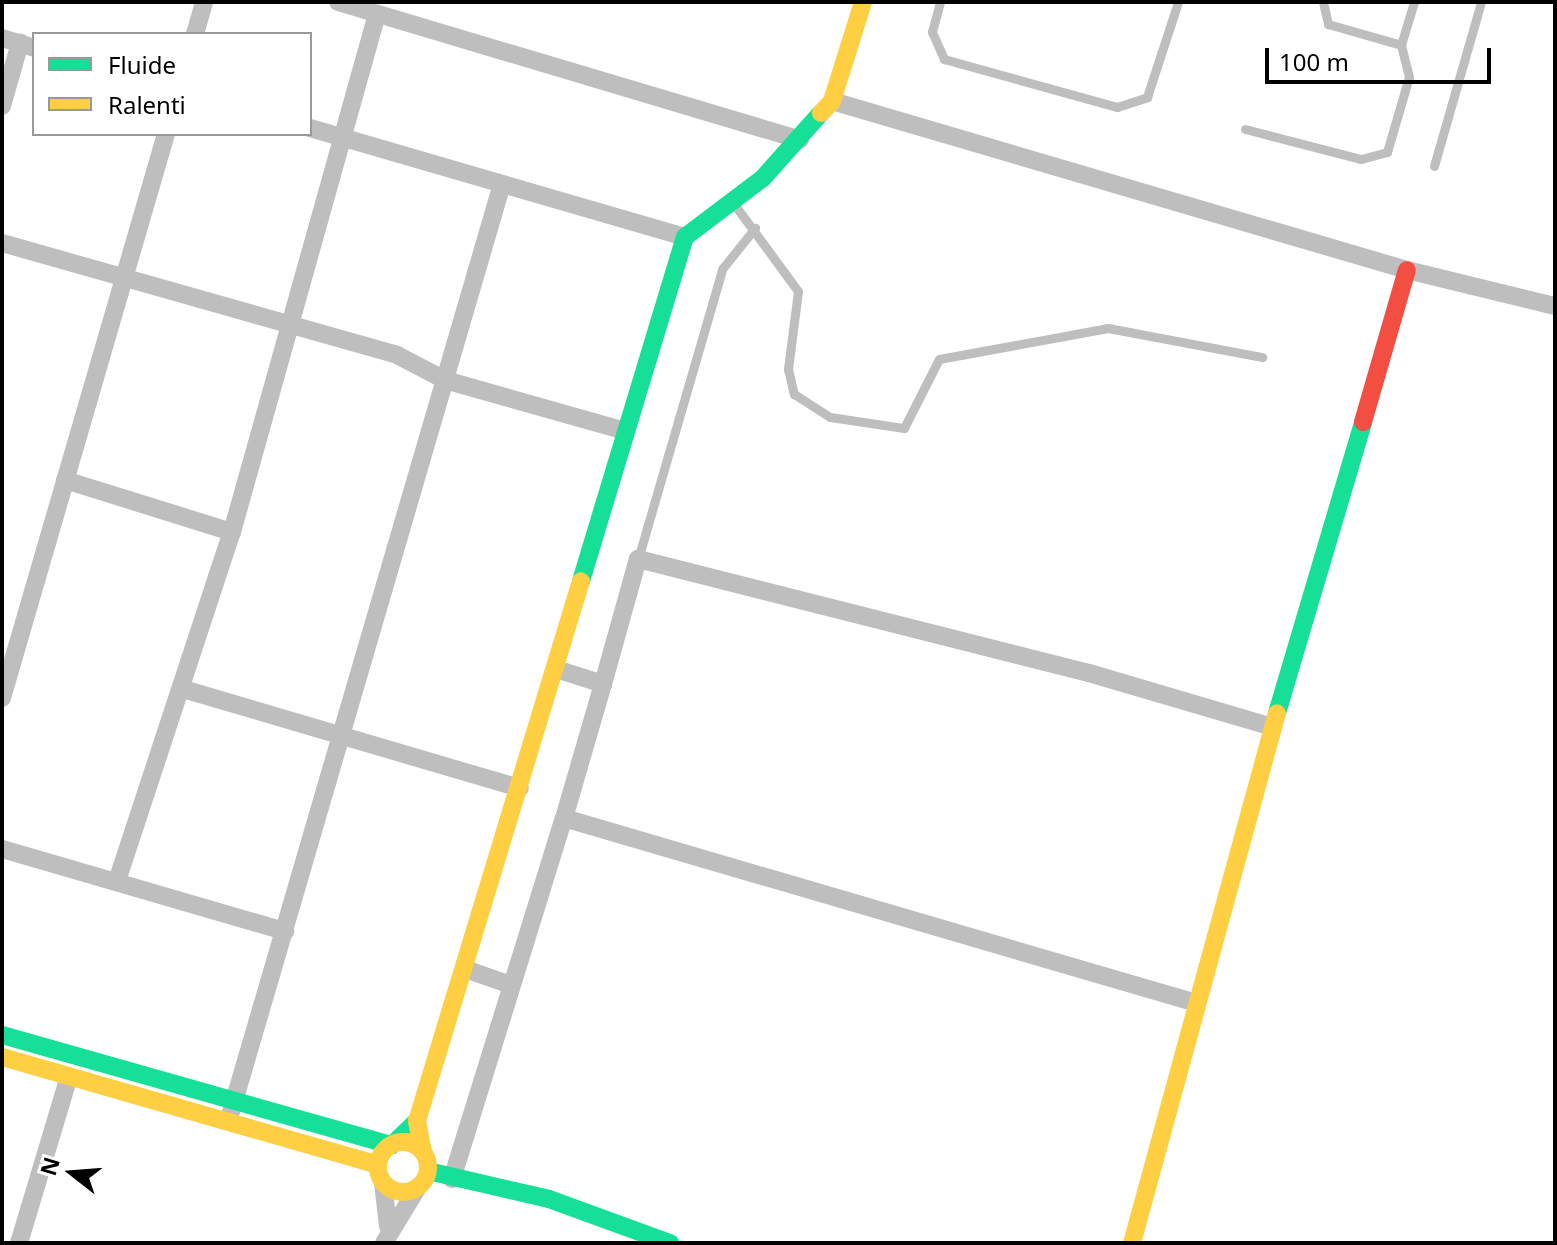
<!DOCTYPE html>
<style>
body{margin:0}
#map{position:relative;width:1557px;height:1245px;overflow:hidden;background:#fff;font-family:"Noto Sans",sans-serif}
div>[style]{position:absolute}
.lane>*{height:9px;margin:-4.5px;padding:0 4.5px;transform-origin:4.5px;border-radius:4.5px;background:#bebebe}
.street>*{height:18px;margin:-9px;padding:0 9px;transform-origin:9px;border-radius:9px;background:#bebebe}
.fast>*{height:18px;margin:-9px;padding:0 9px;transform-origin:9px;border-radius:9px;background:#16e098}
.slow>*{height:18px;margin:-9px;padding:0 9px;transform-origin:9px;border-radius:9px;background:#ffcf43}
.slow>.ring{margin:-9px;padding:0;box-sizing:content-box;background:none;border:18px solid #ffcf43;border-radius:50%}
.jam>*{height:18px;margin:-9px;padding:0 9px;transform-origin:9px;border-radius:9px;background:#f24e42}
span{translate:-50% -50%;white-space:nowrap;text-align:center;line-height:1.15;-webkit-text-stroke:8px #fff;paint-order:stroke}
.frame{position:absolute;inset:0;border:4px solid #000;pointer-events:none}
.legend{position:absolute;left:32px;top:32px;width:280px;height:104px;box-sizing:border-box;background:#fff;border:2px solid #999;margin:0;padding:10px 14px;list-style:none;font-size:24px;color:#000}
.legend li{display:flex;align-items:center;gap:16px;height:40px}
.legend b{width:40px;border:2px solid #999}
.north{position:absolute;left:32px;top:1133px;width:80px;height:80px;-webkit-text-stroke:6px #fff;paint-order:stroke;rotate:287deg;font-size:22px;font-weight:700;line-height:32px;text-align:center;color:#000}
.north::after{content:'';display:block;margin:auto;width:28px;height:36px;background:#000;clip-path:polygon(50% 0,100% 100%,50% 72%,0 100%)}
.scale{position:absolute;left:1265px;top:48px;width:226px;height:36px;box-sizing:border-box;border:4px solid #000;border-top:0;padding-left:10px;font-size:24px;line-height:28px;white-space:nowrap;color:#000;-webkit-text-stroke:6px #fff;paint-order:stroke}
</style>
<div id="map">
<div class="lane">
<i style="left:940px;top:2px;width:31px;rotate:105deg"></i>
<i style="left:932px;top:32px;width:30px;rotate:66deg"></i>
<i style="left:944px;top:59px;width:180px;rotate:15.5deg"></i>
<i style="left:1117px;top:107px;width:32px;rotate:-18deg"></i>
<i style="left:1147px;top:97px;width:100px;rotate:-71.9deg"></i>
<i style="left:1323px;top:2px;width:23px;rotate:77deg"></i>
<i style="left:1328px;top:24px;width:76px;rotate:16deg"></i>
<i style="left:1245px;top:129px;width:120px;rotate:14.5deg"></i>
<i style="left:1361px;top:159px;width:27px;rotate:-15deg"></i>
<i style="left:1387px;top:152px;width:78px;rotate:-73.7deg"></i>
<i style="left:1409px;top:77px;width:33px;rotate:-104deg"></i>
<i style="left:1401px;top:45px;width:45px;rotate:-73.2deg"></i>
<i style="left:1434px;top:166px;width:171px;rotate:-74deg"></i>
<i style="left:734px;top:204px;width:108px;rotate:53.7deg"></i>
<i style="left:798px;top:291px;width:79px;rotate:97.3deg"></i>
<i style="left:788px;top:369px;width:26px;rotate:77deg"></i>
<i style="left:794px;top:394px;width:43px;rotate:32.6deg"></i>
<i style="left:830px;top:417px;width:75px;rotate:8.5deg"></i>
<i style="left:904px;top:428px;width:77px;rotate:-63.1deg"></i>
<i style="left:939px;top:359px;width:172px;rotate:-10.4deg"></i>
<i style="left:1108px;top:328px;width:157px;rotate:10.7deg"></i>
<i style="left:638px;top:559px;width:302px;rotate:-73.8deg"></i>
<i style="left:722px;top:269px;width:53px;rotate:-51.2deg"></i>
</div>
<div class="street">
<i style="left:338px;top:2px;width:482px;rotate:16.6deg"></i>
<i style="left:195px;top:34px;width:33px;rotate:-74deg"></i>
<i style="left:2px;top:38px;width:34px;rotate:17deg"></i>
<i style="left:832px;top:101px;width:599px;rotate:16.38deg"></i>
<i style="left:1407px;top:270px;width:152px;rotate:13.7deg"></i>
<i style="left:2px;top:106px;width:66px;rotate:-74.1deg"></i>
<i style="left:310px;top:128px;width:391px;rotate:16.2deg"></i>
<i style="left:2px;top:243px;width:411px;rotate:15.8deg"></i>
<i style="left:397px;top:355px;width:54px;rotate:27.5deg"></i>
<i style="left:445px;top:380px;width:187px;rotate:15.8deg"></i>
<i style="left:65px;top:480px;width:175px;rotate:17.3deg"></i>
<i style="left:556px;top:669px;width:49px;rotate:17.7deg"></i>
<i style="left:603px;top:684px;width:130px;rotate:-74.4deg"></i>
<i style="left:638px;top:559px;width:465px;rotate:14.2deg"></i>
<i style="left:1089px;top:673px;width:192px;rotate:16.4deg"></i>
<i style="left:603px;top:684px;width:140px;rotate:106.2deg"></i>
<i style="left:564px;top:818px;width:655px;rotate:16.31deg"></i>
<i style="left:183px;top:689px;width:351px;rotate:16.4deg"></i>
<i style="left:2px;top:698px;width:587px;rotate:-73.79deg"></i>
<i style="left:2px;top:849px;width:295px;rotate:16.2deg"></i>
<i style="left:117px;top:881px;width:367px;rotate:-71.8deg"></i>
<i style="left:232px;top:532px;width:538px;rotate:-74.36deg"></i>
<i style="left:465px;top:969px;width:49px;rotate:19.2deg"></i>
<i style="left:231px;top:1112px;width:967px;rotate:-73.72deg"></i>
<i style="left:452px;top:1179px;width:378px;rotate:-72.8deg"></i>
<i style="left:383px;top:1183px;width:43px;rotate:83.4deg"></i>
<i style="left:19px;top:1243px;width:174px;rotate:-73.3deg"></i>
<i style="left:384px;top:1243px;width:66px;rotate:-58.7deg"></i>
</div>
<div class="fast">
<i style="left:581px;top:581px;width:359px;rotate:-73.2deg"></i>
<i style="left:685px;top:237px;width:98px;rotate:-37.1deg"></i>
<i style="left:763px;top:178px;width:87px;rotate:-48.3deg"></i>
<i style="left:1277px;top:713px;width:303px;rotate:-73.5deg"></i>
<i style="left:2px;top:1035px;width:405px;rotate:15.8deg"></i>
<i style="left:392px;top:1145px;width:35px;rotate:-44deg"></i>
<i style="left:428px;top:1171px;width:124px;rotate:13deg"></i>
<i style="left:549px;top:1199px;width:129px;rotate:20deg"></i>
</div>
<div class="slow">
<i style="left:821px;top:113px;width:16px;rotate:-47deg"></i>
<i style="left:832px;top:101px;width:104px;rotate:-72.6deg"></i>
<i style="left:2px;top:1057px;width:391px;rotate:16deg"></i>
<i class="ring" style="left:378px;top:1142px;width:32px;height:32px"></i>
<i style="left:423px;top:1152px;width:32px;rotate:-101deg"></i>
<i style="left:417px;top:1121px;width:564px;rotate:-73.11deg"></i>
<i style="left:1132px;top:1243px;width:549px;rotate:-74.7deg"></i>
</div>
<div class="jam">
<i style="left:1363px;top:422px;width:158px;rotate:-73.9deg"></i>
</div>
<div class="frame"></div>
<ul class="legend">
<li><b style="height:10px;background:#16e098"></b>Fluide</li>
<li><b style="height:10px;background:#ffcf43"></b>Ralenti</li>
</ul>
<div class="north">N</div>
<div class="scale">100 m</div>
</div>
